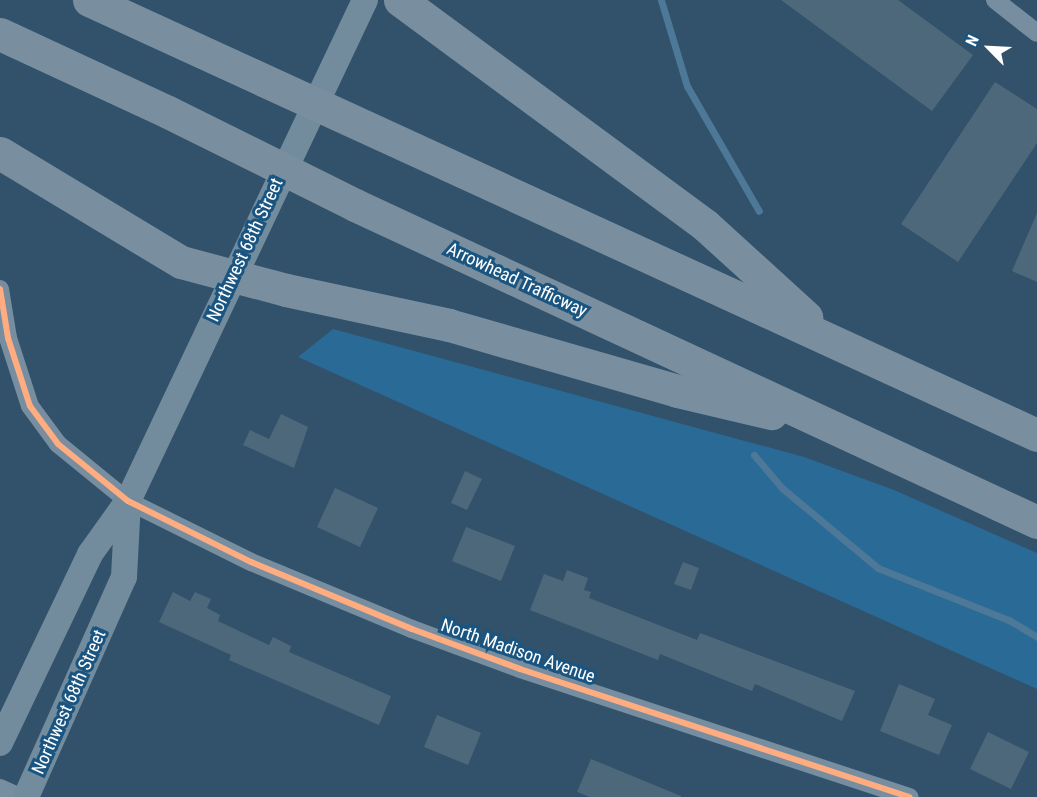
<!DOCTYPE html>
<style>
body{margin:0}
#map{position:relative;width:1037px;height:797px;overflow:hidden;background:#31526a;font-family:"Roboto Condensed",sans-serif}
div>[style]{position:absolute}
.green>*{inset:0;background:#2a6a97}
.stream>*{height:7px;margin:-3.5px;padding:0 3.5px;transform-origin:3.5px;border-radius:3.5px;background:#4d7898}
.building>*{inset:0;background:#4e687b}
.minor>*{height:18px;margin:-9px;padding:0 9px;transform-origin:9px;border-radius:9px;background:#778ea0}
.secondary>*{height:26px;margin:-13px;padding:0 13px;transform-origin:13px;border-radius:13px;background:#728b9d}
.motorway>*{height:33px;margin:-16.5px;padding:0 16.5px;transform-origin:16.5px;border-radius:16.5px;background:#798fa0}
.cycleway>*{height:6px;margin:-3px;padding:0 3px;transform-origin:3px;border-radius:3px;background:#ffac80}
span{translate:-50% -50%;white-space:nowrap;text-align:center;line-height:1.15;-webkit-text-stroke:6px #1a5581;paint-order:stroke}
.street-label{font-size:18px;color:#fff}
.north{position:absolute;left:959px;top:18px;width:60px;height:60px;-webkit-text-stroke:4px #1a5581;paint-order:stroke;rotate:294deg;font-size:16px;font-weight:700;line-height:24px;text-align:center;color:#fff}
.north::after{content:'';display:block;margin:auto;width:21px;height:27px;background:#fff;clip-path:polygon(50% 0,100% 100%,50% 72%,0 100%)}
</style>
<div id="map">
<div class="green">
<i style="clip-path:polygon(333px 329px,804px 457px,894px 490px,1037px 553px,1037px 689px,298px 357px)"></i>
</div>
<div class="stream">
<i style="left:661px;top:0;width:90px;rotate:73.2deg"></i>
<i style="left:687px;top:86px;width:144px;rotate:60.1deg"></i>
<i style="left:754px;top:455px;width:43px;rotate:49.7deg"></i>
<i style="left:782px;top:488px;width:125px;rotate:39.8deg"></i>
<i style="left:878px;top:568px;width:141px;rotate:21.7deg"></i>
<i style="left:1009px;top:620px;width:33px;rotate:31deg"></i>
</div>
<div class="building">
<i style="clip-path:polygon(781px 0,898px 0,973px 55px,932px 111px)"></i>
<i style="clip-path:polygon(995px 82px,1037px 109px,1037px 143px,958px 262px,901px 224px)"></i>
<i style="clip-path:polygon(1037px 213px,1037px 282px,1012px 271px)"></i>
<i style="clip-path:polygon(281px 414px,308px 427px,294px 468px,243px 445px,250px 430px,269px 439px)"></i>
<i style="clip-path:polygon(465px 471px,482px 479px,467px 510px,451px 503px)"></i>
<i style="clip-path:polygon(335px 488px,378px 508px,360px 547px,317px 527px)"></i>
<i style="clip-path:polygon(466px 527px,515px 546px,501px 581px,452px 561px)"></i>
<i style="clip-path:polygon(683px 562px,699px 568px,691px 590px,674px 584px)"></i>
<i style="clip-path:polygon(567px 570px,588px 578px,584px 590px,591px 592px,589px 598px,697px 640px,700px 633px,855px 691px,842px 721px,755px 684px,752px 691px,660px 654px,658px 660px,530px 610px,544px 574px,563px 581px)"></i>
<i style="clip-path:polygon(173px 592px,190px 601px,195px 592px,211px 599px,207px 608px,220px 615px,218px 621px,269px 645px,273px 637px,291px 646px,289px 652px,391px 696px,379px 725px,229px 660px,231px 655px,159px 622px)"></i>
<i style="clip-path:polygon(899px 684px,935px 699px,928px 715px,952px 725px,939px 755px,880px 731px)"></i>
<i style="clip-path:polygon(437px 715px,481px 733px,468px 765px,424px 747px)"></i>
<i style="clip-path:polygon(988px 732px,1029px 752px,1011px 789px,970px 769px)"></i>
<i style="clip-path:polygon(591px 759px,681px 796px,681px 797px,590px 797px,577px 792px)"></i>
</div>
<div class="minor">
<i style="left:995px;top:0;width:53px;rotate:38.2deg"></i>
<i style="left:0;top:289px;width:50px;rotate:80.7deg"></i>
<i style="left:8px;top:338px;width:71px;rotate:72.1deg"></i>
<i style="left:30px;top:406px;width:47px;rotate:53.6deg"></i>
<i style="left:58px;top:444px;width:90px;rotate:39.2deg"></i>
<i style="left:128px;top:501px;width:137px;rotate:26.4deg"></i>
<i style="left:251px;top:562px;width:174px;rotate:22.6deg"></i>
<i style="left:412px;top:629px;width:115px;rotate:20.3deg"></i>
<i style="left:520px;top:669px;width:410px;rotate:18.2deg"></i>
<i style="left:0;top:788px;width:22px;rotate:24deg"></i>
</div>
<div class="secondary">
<i style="left:0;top:743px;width:209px;rotate:-64.5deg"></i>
<i style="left:90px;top:554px;width:65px;rotate:-54.4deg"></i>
<i style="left:128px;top:501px;width:554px;rotate:-64.68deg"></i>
<i style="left:26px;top:797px;width:241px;rotate:-66deg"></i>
<i style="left:124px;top:577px;width:76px;rotate:-87deg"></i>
</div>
<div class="motorway">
<i style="left:89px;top:0;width:1043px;rotate:24.65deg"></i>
<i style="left:400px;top:0;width:379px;rotate:36.4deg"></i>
<i style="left:705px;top:225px;width:137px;rotate:42.3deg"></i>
<i style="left:0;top:34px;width:185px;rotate:24.9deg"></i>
<i style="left:168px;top:112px;width:209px;rotate:26.4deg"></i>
<i style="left:355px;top:205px;width:752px;rotate:24.93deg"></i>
<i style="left:0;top:153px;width:211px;rotate:31.1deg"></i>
<i style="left:181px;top:262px;width:109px;rotate:14.9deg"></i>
<i style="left:286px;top:290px;width:167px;rotate:12.1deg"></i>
<i style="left:449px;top:325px;width:237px;rotate:16.1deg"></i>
<i style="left:677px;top:391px;width:97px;rotate:13.2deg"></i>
</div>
<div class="cycleway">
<i style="left:0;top:289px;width:50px;rotate:80.7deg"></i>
<i style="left:8px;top:338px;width:71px;rotate:72.1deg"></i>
<i style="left:30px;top:406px;width:47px;rotate:53.6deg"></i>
<i style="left:58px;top:444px;width:90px;rotate:39.2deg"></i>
<i style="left:128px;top:501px;width:137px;rotate:26.4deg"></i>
<i style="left:251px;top:562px;width:174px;rotate:22.6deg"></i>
<i style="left:412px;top:629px;width:115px;rotate:20.3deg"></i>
<i style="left:520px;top:669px;width:410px;rotate:18.2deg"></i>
</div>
<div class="street-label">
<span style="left:245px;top:250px;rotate:-65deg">Northwest 68th Street</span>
<span style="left:517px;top:280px;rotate:25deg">Arrowhead Trafficway</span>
<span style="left:518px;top:651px;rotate:19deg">North Madison Avenue</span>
<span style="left:69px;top:702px;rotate:-66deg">Northwest 68th Street</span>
</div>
<div class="north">N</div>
</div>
